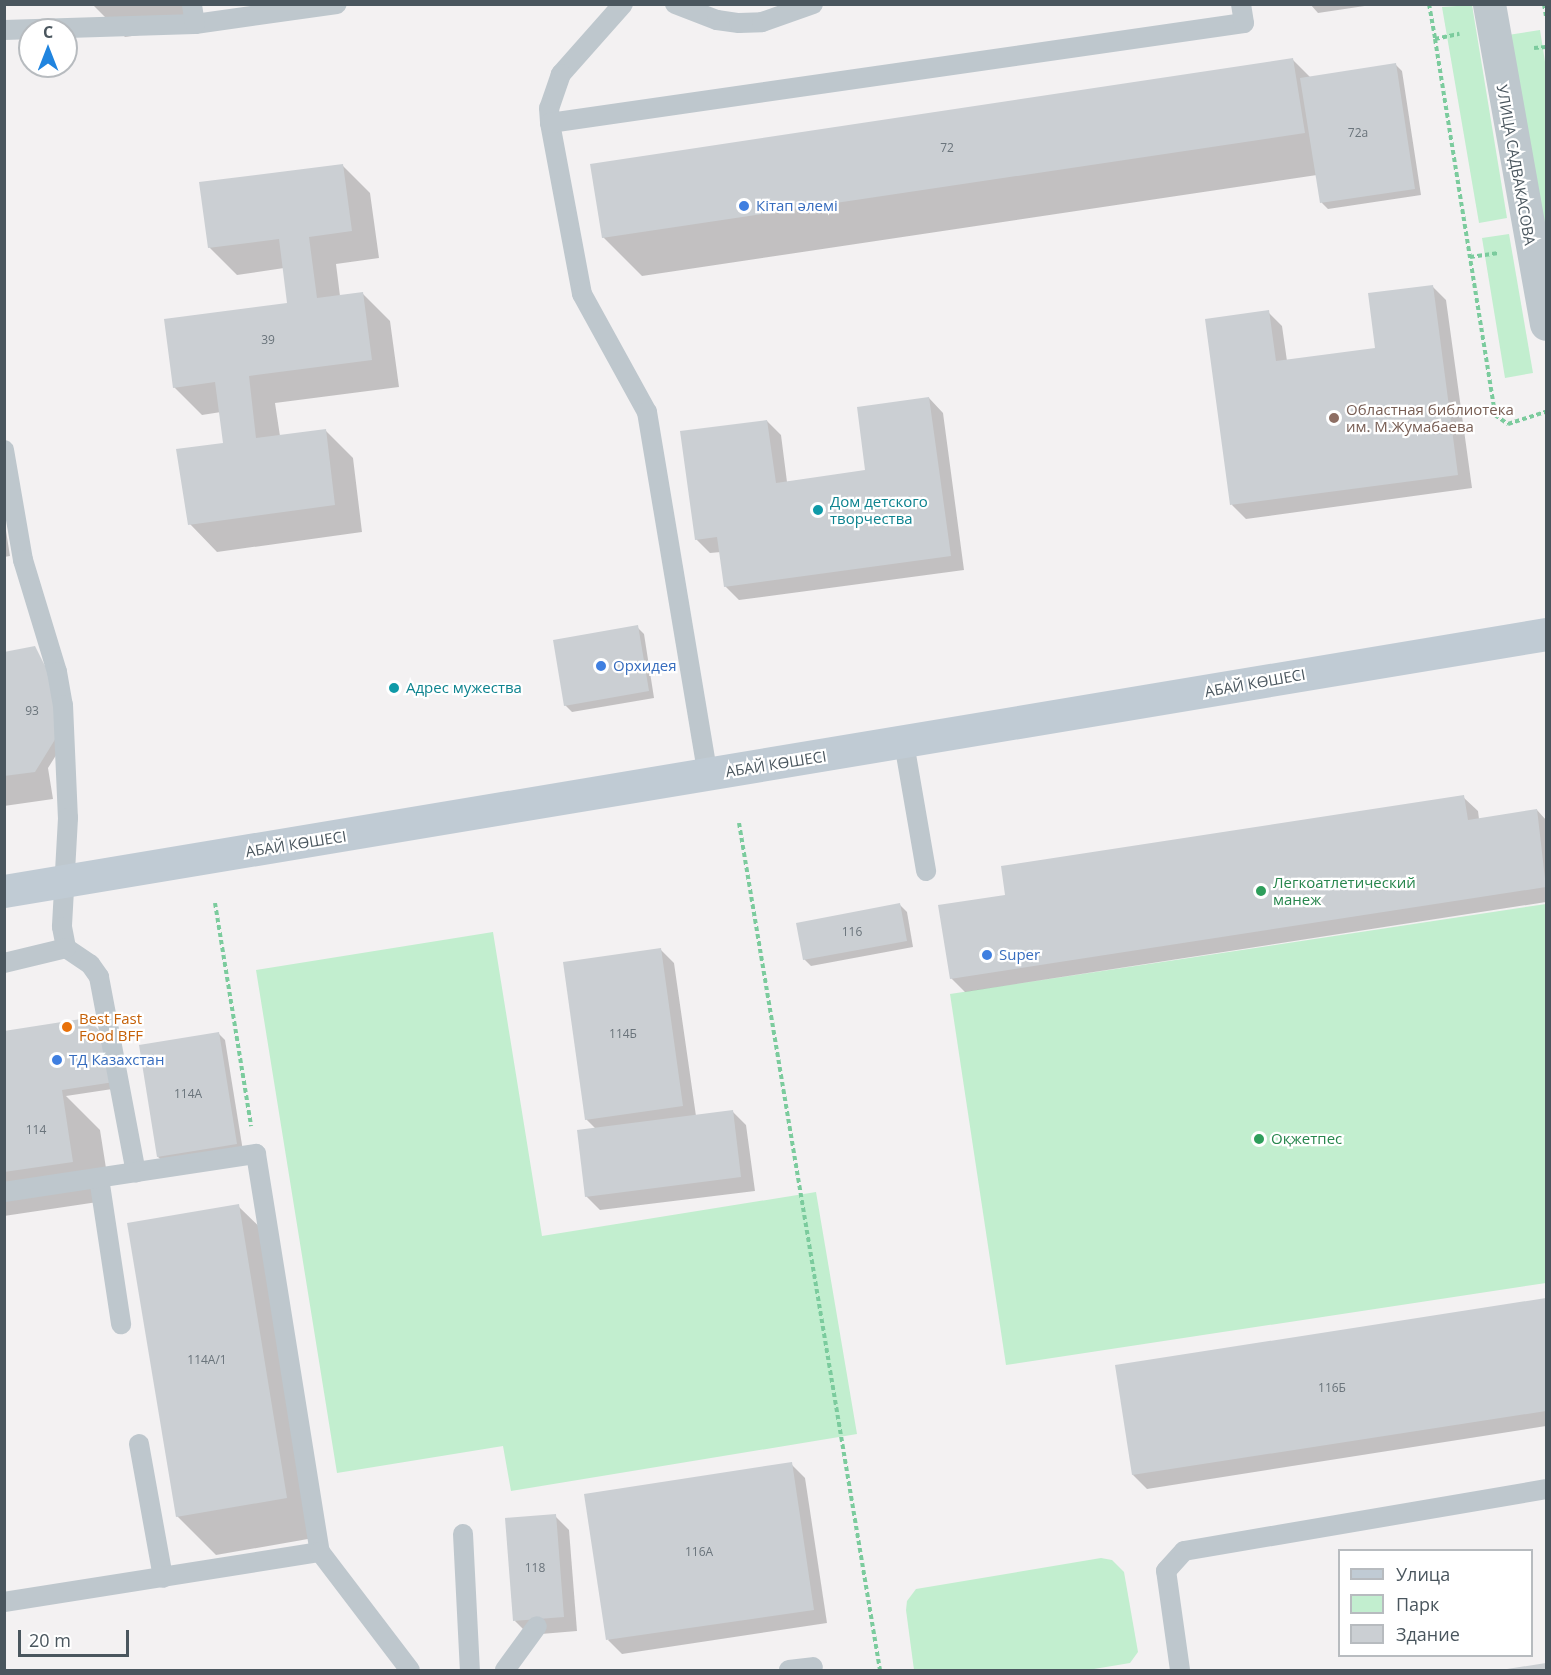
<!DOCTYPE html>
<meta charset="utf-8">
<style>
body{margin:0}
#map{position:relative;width:1551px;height:1675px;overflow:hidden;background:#f3f1f2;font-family:"Open Sans",sans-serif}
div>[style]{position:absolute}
.green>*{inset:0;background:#c2eecf}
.shadow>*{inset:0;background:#0003}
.building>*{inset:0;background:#cbcfd3}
.path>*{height:4px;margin-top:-2px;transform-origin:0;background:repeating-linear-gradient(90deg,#7bcb9d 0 4.5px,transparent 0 7.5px)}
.lane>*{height:20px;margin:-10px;padding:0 10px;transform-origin:10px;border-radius:10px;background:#bec7cd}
.street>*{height:33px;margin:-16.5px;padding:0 16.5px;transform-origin:16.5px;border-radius:16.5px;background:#bec7cd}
.secondary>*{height:33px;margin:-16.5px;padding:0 16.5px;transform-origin:16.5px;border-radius:16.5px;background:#c0cbd4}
.dots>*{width:16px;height:16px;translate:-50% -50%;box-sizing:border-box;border:3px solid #fff;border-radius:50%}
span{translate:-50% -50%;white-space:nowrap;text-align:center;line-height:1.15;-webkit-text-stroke:4.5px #fff;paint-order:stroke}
.number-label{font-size:12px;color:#6a747b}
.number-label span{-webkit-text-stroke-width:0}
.street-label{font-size:15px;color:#4a565e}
.shop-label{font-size:15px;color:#366cbe}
.left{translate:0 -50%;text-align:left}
.education-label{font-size:15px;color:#785e54}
.culture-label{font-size:15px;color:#0d838f}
.leisure-label{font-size:15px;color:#27864d}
.food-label{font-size:15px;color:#c56008}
.frame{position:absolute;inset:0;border:6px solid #4a565e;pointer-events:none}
.legend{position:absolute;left:1338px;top:1549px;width:195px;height:108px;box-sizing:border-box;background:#fff;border:2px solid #b7bbbf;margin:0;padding:8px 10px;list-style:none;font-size:18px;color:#4a565e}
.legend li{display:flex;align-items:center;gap:12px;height:30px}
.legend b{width:30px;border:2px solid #b7bbbf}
.north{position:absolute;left:18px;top:18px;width:60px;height:60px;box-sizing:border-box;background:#fff;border:2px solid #b7bbbf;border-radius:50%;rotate:0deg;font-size:16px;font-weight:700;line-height:24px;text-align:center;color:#4a565e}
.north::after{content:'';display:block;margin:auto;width:21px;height:27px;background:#2084df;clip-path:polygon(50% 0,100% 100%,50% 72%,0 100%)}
.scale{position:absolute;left:18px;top:1630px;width:111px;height:27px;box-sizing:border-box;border:3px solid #4a565e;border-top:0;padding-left:8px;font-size:18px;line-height:21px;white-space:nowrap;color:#4a565e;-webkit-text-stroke:4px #fff;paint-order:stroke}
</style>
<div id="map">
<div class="green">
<i style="clip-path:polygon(1472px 5px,1507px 218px,1479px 223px,1442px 7px)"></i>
<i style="clip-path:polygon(1540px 30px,1546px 68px,1546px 260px,1508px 35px)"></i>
<i style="clip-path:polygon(1509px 234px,1533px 373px,1505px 378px,1482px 238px)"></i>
<i style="clip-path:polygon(1546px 904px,1546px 1283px,1006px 1365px,950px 994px)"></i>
<i style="clip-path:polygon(493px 932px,542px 1236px,816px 1192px,857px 1434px,511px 1491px,503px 1446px,337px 1473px,256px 970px)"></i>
<i style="clip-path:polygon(1101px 1558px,1112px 1560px,1124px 1572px,1138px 1652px,1130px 1663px,1088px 1670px,914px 1670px,906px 1610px,907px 1601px,916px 1589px)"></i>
</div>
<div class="shadow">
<i style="clip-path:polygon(92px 4px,194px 4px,197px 27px,125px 37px)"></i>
<i style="clip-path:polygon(1310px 4px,1378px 4px,1318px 13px)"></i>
<i style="clip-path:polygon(1293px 60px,1311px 78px,1395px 64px,1402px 71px,1421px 195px,1328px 209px,1322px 203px,1317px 175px,642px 276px,603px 237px)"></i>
<i style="clip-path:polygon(343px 166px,370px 193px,379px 258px,336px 264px,340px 296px,363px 294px,390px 321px,399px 387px,275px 403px,280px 436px,325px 430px,353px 458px,362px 532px,217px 552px,190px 524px,225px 444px,221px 412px,202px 415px,174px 387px,289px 305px,284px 268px,237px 275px,209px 247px)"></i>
<i style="clip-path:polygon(1432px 286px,1446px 300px,1472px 488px,1246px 519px,1232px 505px,1268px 312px,1282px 326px,1287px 361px,1377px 349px)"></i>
<i style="clip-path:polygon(929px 398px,943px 413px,964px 570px,739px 600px,725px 586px,721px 552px,710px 553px,696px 539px,767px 421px,781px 435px,787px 482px,867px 471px)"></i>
<i style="clip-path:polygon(4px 518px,10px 556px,4px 557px)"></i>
<i style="clip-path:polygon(637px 627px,644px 634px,654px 698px,572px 712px,565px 705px)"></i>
<i style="clip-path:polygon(34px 648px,60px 692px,65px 741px,48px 768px,53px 799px,4px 806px,4px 653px)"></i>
<i style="clip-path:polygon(1463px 797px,1478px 811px,1479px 819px,1537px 810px,1546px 820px,1546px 902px,965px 992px,951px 978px,1007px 897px)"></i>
<i style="clip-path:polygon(900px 905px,907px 912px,913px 947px,811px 966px,804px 959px)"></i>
<i style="clip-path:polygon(660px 949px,674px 963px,696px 1116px,732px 1111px,746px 1125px,755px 1191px,600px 1210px,586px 1196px,596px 1129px,586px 1119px)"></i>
<i style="clip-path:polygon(80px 1021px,119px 1088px,66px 1096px,100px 1130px,111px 1200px,4px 1216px,4px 1032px)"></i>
<i style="clip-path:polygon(218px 1033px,225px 1040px,243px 1151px,165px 1163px,158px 1157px)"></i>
<i style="clip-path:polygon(238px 1206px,277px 1244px,325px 1536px,216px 1555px,177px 1516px)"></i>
<i style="clip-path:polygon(1546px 1299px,1546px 1426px,1147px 1489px,1133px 1475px,1116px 1366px)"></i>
<i style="clip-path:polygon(791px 1464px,805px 1478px,827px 1623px,622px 1654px,608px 1640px)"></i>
<i style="clip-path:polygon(555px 1516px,569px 1530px,577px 1631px,529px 1635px,515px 1621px)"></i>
<i style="clip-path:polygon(1546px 1664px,1546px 1670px,1509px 1670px)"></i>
</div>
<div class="building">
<i style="clip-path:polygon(1293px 58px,1305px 133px,602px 238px,590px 164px)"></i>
<i style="clip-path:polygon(1396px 63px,1415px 189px,1320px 203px,1300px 78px)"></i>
<i style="clip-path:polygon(343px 164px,352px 231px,309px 237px,317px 298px,363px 292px,372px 360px,249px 376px,256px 438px,326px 429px,335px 505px,188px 525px,176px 449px,223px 443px,215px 382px,173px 388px,164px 319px,287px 303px,279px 239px,208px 248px,199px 182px)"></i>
<i style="clip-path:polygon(1433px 285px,1458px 475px,1230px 505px,1205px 319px,1269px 310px,1276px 361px,1375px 348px,1368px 293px)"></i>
<i style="clip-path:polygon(929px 397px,951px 556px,724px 587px,717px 537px,695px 540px,680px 431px,767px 420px,776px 483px,865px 470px,857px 407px)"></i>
<i style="clip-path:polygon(638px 625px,649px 691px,564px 706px,553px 640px)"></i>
<i style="clip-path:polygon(35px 646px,54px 684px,59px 733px,35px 772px,4px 776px,4px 652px)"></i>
<i style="clip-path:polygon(1464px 795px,1468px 820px,1537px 809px,1546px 887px,950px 979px,938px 905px,1005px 895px,1001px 866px)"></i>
<i style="clip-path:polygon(900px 903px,907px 941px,803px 960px,796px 923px)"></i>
<i style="clip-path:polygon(661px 948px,683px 1106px,585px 1120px,563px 962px)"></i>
<i style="clip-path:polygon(81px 1019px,96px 1027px,106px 1038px,114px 1082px,62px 1090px,73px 1162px,4px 1172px,4px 1031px)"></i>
<i style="clip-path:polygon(219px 1032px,237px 1144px,157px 1157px,139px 1045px)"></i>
<i style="clip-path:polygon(733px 1110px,741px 1177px,585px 1197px,577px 1130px)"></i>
<i style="clip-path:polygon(239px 1204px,287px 1498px,176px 1517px,127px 1223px)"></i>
<i style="clip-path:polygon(1546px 1298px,1546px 1411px,1132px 1475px,1115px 1365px)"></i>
<i style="clip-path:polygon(792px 1462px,814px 1610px,606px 1640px,584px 1494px)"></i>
<i style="clip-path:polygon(556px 1514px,564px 1617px,513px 1621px,505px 1518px)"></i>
<i style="clip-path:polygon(1546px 1663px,1546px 1670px,1507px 1670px,1507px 1669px)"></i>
</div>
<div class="path">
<i style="left:1429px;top:4px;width:36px;rotate:80deg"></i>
<i style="left:1435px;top:39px;width:25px;rotate:-12deg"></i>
<i style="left:1544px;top:4px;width:13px;rotate:81deg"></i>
<i style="left:1435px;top:39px;width:381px;rotate:80.9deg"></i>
<i style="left:1495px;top:415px;width:16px;rotate:35deg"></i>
<i style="left:1508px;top:424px;width:40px;rotate:-18deg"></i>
<i style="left:1534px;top:48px;width:12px;rotate:-5deg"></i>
<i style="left:1470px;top:257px;width:29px;rotate:-8deg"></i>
<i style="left:739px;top:823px;width:859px;rotate:80.55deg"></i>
<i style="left:215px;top:903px;width:226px;rotate:80.8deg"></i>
</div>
<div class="lane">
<i style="left:623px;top:4px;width:94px;rotate:131.5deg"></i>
<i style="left:561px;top:74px;width:36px;rotate:109deg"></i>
<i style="left:549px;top:108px;width:15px;rotate:86deg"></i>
<i style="left:550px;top:123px;width:174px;rotate:79.4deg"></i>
<i style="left:582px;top:294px;width:135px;rotate:61.2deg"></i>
<i style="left:647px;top:412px;width:368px;rotate:80.5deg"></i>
<i style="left:675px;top:4px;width:45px;rotate:20.9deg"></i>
<i style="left:717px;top:20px;width:22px;rotate:8deg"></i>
<i style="left:739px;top:23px;width:23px;rotate:-2deg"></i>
<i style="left:762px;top:22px;width:54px;rotate:-19.4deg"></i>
<i style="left:195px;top:24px;width:143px;rotate:-8deg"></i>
<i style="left:4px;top:30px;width:191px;rotate:-1.8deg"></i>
<i style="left:195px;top:24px;width:20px;rotate:-99deg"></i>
<i style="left:550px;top:123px;width:701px;rotate:-8.2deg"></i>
<i style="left:1244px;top:23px;width:19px;rotate:-99deg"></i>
<i style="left:4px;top:450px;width:112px;rotate:80.2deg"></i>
<i style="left:23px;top:560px;width:117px;rotate:73.1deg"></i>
<i style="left:57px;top:672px;width:34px;rotate:80deg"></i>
<i style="left:63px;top:705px;width:113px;rotate:87.5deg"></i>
<i style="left:68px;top:818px;width:109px;rotate:93.2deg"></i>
<i style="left:62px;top:927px;width:21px;rotate:79deg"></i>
<i style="left:66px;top:948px;width:29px;rotate:34deg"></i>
<i style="left:90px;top:964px;width:16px;rotate:55deg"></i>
<i style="left:99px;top:977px;width:199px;rotate:79.3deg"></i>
<i style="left:904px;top:743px;width:130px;rotate:80.2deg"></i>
<i style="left:4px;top:963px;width:64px;rotate:-13.6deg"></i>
<i style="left:99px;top:1178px;width:148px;rotate:81.4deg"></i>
<i style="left:4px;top:1192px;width:255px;rotate:-8.6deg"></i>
<i style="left:256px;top:1154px;width:403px;rotate:80.9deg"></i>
<i style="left:139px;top:1444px;width:136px;rotate:79.8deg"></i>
<i style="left:463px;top:1534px;width:136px;rotate:87.1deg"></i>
<i style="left:4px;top:1602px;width:320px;rotate:-9deg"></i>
<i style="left:320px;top:1552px;width:148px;rotate:52.7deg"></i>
<i style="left:505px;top:1670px;width:54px;rotate:-54deg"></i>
<i style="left:789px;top:1670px;width:24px;rotate:-7deg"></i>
<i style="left:1180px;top:1670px;width:100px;rotate:-98deg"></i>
<i style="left:1166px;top:1571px;width:27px;rotate:-48deg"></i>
<i style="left:1184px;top:1551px;width:367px;rotate:-9.7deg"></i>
</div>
<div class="street">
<i style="left:1489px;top:4px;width:325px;rotate:79.9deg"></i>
</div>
<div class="secondary">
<i style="left:4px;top:891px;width:1563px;rotate:-9.46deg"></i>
</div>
<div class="dots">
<i style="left:744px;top:206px;background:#3f7fe0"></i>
<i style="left:1334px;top:418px;background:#8d6e63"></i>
<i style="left:818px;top:510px;background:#0f9aa8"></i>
<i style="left:601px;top:666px;background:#3f7fe0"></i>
<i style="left:394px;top:688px;background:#0f9aa8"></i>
<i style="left:1261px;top:891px;background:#2e9e5b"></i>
<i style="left:987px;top:955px;background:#3f7fe0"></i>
<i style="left:67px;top:1027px;background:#e8710a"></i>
<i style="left:57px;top:1060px;background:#3f7fe0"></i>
<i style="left:1259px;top:1139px;background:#2e9e5b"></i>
</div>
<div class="number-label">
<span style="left:1358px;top:133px">72а</span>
<span style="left:947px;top:148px">72</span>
<span style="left:268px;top:340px">39</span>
<span style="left:32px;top:711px">93</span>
<span style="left:852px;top:932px">116</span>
<span style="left:623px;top:1034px">114Б</span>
<span style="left:188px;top:1094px">114А</span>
<span style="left:36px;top:1130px">114</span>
<span style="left:207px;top:1360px">114А/1</span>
<span style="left:1332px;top:1388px">116Б</span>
<span style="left:699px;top:1552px">116А</span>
<span style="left:535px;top:1568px">118</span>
</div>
<div class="street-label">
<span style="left:1516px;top:165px;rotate:80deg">УЛИЦА САДВАКАСОВА</span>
<span style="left:1255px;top:683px;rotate:-10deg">АБАЙ КӨШЕСІ</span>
<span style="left:776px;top:764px;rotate:-9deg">АБАЙ КӨШЕСІ</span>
<span style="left:296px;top:844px;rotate:-9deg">АБАЙ КӨШЕСІ</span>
</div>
<div class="shop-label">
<span class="left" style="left:756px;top:206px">Кітап әлемі</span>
<span class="left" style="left:613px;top:666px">Орхидея</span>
<span class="left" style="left:999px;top:955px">Super</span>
<span class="left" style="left:69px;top:1060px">ТД Казахстан</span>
</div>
<div class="education-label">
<span class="left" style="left:1346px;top:418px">Областная библиотека<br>им. М.Жумабаева</span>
</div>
<div class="culture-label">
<span class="left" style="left:830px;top:510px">Дом детского<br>творчества</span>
<span class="left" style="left:406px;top:688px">Адрес мужества</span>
</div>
<div class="leisure-label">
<span class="left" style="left:1273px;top:891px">Легкоатлетический<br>манеж</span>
<span class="left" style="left:1271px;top:1139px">Оқжетпес</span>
</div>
<div class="food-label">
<span class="left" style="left:79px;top:1027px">Best Fast<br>Food BFF</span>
</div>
<div class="frame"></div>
<ul class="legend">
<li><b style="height:8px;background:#c0cbd4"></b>Улица</li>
<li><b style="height:16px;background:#c2eecf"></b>Парк</li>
<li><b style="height:16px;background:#cbcfd3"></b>Здание</li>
</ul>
<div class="north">С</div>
<div class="scale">20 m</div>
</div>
